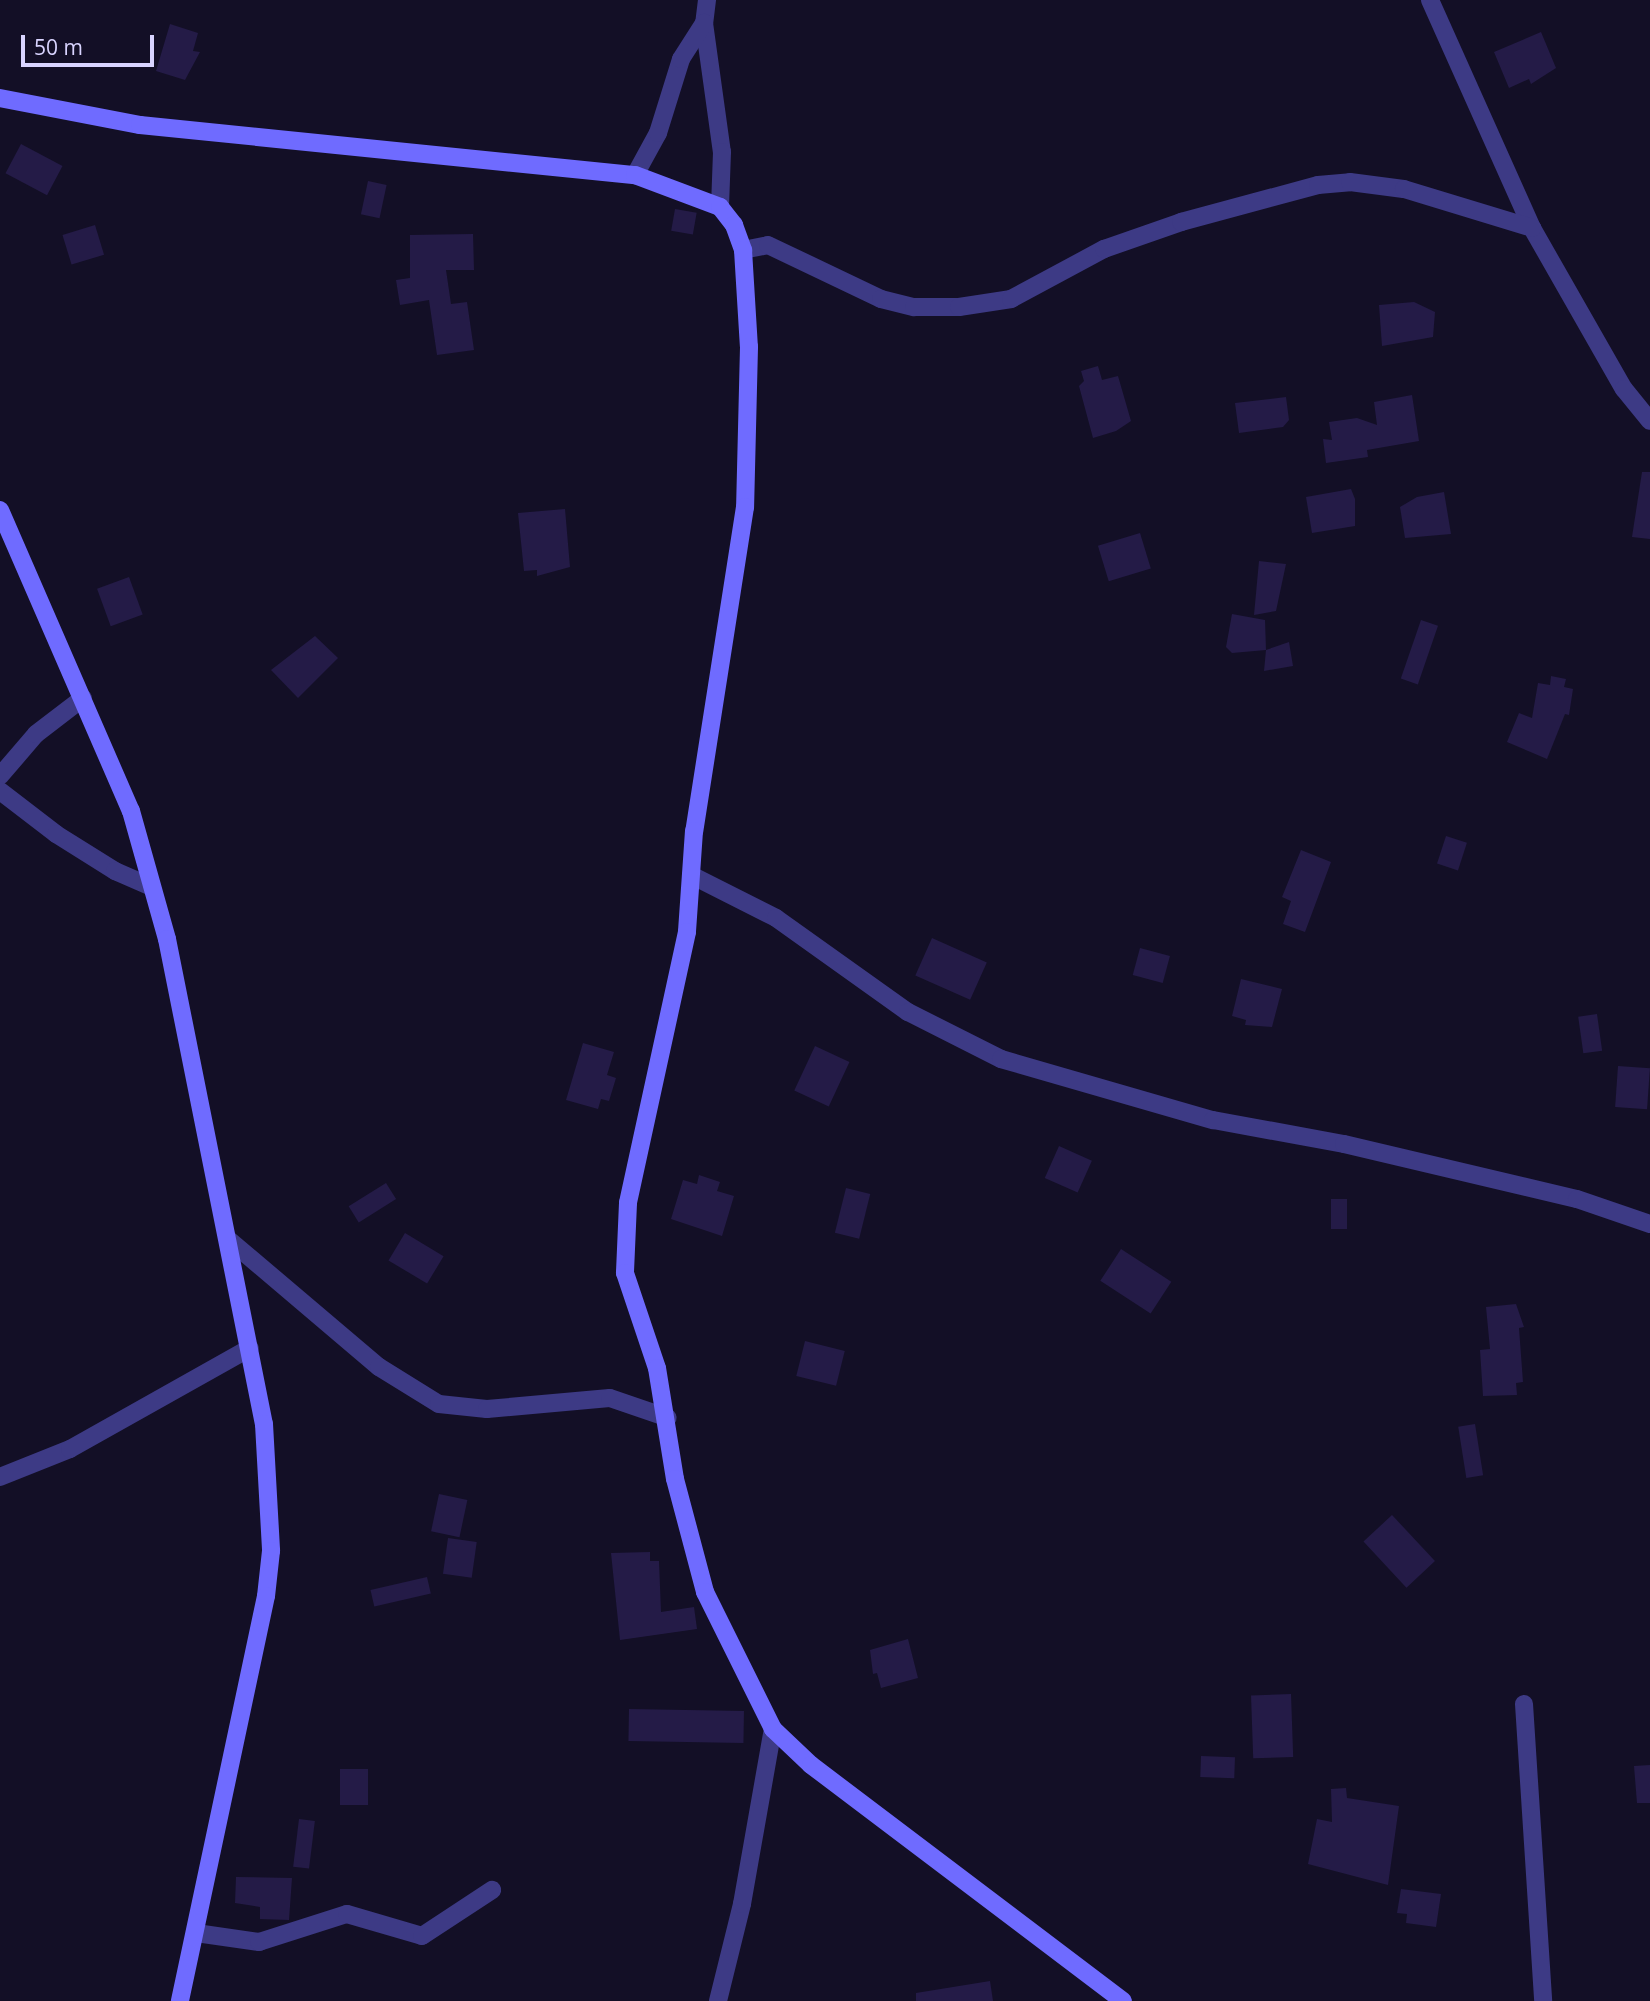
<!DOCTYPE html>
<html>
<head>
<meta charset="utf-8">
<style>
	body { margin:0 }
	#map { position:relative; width:1650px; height:2001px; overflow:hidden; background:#130f26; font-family:"Open Sans",sans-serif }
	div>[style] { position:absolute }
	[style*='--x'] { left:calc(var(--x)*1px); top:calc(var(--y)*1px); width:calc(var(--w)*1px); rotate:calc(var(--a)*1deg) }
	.building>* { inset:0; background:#241b47; transform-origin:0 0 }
	.street>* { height:18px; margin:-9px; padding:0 9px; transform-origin:9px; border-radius:9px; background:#3d3a85 }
	.secondary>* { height:18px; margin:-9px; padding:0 9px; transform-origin:9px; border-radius:9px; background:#6f6bff }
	span { translate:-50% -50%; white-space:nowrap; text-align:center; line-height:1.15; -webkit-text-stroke:7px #130f26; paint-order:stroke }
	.scale { position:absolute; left:21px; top:35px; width:133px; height:32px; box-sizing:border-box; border:4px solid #d9d4ff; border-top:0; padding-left:9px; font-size:21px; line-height:24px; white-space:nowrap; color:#d9d4ff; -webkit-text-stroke:5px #130f26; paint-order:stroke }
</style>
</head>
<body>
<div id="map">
	<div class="building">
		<div style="clip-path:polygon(170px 24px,198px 33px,193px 51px,200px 52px,185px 80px,156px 71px)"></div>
		<div style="clip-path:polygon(1541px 32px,1556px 68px,1531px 84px,1529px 79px,1509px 88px,1494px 52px)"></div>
		<div style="left:21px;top:144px;width:47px;height:33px;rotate:28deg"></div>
		<div style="left:368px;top:181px;width:19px;height:34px;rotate:12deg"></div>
		<div style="left:675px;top:209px;width:22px;height:22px;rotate:10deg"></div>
		<div style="left:95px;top:225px;width:31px;height:34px;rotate:73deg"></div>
		<div style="clip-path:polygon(473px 234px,474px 270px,446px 270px,451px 304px,467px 302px,474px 350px,437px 355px,429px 300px,400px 305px,396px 280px,410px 278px,410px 235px)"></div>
		<div style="clip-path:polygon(1414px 302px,1435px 312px,1433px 337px,1382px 346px,1379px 305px)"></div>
		<div style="clip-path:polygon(1098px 366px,1102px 380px,1118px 376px,1131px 421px,1116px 431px,1093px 438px,1079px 386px,1084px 381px,1081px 371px)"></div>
		<div style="clip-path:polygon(1412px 395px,1419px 441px,1367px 450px,1368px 457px,1326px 463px,1323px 439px,1332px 440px,1329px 422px,1357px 418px,1377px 425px,1374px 402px)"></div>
		<div style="clip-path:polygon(1286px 397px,1289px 420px,1283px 427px,1239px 433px,1235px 403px)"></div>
		<div style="clip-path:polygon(1642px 472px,1650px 472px,1650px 539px,1632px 537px)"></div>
		<div style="clip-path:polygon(1351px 489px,1355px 499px,1355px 526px,1312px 533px,1306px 497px)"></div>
		<div style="clip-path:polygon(1444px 492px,1451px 534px,1405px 538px,1400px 507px,1417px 497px)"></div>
		<div style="clip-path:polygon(565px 509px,570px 567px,537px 576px,537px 570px,524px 571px,518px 513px)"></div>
		<div style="left:1140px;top:533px;width:37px;height:44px;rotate:73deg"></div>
		<div style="clip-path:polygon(1259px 561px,1286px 564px,1276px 611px,1254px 615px)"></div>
		<div style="left:129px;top:577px;width:40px;height:34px;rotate:70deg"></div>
		<div style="clip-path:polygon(1232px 614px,1265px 620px,1266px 650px,1232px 653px,1226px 647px)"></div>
		<div style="left:1421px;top:620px;width:18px;height:62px;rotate:19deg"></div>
		<div style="clip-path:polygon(315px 636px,338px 658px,298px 698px,271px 670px)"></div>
		<div style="clip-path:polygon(1289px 642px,1293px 666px,1264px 671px,1266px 650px)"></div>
		<div style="clip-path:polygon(1551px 676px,1566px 679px,1564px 687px,1573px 689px,1569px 715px,1565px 714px,1547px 759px,1507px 742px,1519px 713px,1532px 718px,1538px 683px,1550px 685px)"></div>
		<div style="left:1446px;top:836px;width:22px;height:29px;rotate:18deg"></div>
		<div style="clip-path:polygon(1301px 850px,1331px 862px,1305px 932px,1283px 924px,1291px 901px,1282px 897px)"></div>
		<div style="left:932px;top:938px;width:60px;height:41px;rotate:24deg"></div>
		<div style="left:1140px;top:948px;width:31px;height:28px;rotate:15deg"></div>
		<div style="clip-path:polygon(1241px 979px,1282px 989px,1272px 1027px,1245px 1025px,1246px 1020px,1232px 1016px)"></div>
		<div style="left:1597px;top:1014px;width:37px;height:19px;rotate:82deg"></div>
		<div style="clip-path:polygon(583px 1043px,614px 1052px,607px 1075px,616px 1078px,609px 1101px,601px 1099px,598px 1109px,566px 1100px)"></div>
		<div style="left:815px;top:1046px;width:38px;height:49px;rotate:25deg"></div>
		<div style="left:1618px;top:1066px;width:32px;height:41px;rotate:4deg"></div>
		<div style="left:1059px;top:1146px;width:36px;height:35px;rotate:24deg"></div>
		<div style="clip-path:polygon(699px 1175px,720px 1182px,717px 1191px,734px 1196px,722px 1236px,671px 1219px,683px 1180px,697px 1184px)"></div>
		<div style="left:386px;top:1183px;width:19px;height:44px;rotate:58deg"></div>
		<div style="left:846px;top:1188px;width:25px;height:46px;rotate:14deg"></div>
		<div style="left:1331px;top:1199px;width:16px;height:30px"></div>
		<div style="left:405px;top:1233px;width:45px;height:32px;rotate:31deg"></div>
		<div style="left:1121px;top:1249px;width:60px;height:38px;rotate:33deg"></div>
		<div style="clip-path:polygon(1516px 1304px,1524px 1327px,1519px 1328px,1523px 1382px,1516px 1383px,1517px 1395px,1483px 1396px,1480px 1350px,1490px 1349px,1486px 1307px)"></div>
		<div style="left:805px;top:1341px;width:41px;height:36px;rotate:14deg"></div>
		<div style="left:1475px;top:1424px;width:52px;height:17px;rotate:81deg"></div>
		<div style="left:439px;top:1494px;width:29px;height:38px;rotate:12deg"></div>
		<div style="left:1392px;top:1515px;width:63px;height:39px;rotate:47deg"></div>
		<div style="left:448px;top:1538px;width:29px;height:36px;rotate:8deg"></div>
		<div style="clip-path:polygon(650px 1552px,650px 1561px,659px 1561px,661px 1612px,694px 1607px,697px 1629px,620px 1640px,611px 1553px)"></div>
		<div style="left:427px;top:1577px;width:17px;height:58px;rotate:77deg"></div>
		<div style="clip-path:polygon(908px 1639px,918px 1678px,881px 1688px,877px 1673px,873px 1674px,870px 1650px)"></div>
		<div style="left:1291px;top:1694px;width:63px;height:40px;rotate:88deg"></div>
		<div style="left:629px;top:1709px;width:115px;height:32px;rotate:1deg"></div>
		<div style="left:1201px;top:1756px;width:34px;height:21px;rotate:2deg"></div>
		<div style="clip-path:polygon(1650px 1765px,1650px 1803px,1637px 1803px,1634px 1766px)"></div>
		<div style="left:340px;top:1769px;width:28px;height:36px"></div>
		<div style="clip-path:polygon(1346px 1788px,1347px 1798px,1399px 1806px,1388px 1885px,1308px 1864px,1317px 1819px,1332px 1822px,1331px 1789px)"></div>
		<div style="left:299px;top:1819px;width:16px;height:48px;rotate:7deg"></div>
		<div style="clip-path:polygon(236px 1877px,292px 1878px,289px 1920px,260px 1919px,260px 1907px,235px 1903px)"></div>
		<div style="clip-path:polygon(1401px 1889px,1441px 1894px,1436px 1927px,1406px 1923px,1407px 1914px,1397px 1913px)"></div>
		<div style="clip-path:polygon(990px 1981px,993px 2001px,916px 2001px,916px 1993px)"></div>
	</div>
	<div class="street">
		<div style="--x:707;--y:0;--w:23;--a:97"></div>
		<div style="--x:704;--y:23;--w:130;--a:82.1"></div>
		<div style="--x:722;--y:152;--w:55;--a:92.1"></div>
		<div style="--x:1430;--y:0;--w:250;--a:65.9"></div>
		<div style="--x:1532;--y:228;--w:185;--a:60.3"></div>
		<div style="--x:1624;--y:389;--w:41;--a:50.9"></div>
		<div style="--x:635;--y:175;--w:48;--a:-61.3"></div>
		<div style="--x:658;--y:133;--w:77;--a:-72.7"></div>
		<div style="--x:681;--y:59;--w:43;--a:-57.4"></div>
		<div style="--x:743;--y:250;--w:25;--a:-11"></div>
		<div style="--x:768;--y:245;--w:125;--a:25.5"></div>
		<div style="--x:881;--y:299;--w:34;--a:14"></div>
		<div style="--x:914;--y:307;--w:45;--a:0"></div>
		<div style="--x:959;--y:307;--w:53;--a:-8.7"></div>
		<div style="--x:1011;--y:299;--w:106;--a:-28.3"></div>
		<div style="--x:1104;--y:249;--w:82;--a:-19.3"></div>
		<div style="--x:1181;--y:222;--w:142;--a:-15.1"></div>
		<div style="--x:1318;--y:185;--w:32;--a:-5"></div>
		<div style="--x:1350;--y:182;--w:54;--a:7.4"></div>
		<div style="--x:1404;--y:189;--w:134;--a:16.9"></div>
		<div style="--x:0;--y:776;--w:55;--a:-49.4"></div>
		<div style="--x:36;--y:734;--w:59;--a:-37.5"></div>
		<div style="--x:0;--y:791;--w:71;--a:37.5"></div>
		<div style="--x:56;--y:834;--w:70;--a:32.1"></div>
		<div style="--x:115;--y:871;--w:40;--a:23.4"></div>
		<div style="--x:691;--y:875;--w:95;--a:26.8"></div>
		<div style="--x:776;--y:918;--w:162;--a:35.5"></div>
		<div style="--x:908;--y:1012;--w:104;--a:26.8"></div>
		<div style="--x:1001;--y:1059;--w:221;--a:16.1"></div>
		<div style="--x:1213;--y:1120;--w:133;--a:10.4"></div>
		<div style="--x:1344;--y:1144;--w:239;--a:13.3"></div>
		<div style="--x:1577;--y:1199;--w:77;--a:18.9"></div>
		<div style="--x:228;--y:1239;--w:198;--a:40.3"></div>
		<div style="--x:379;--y:1367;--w:70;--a:31.7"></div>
		<div style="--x:439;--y:1404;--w:48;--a:5.9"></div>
		<div style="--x:487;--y:1409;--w:123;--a:-5.1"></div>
		<div style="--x:610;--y:1398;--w:61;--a:19"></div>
		<div style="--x:0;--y:1477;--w:75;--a:-21.8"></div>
		<div style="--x:70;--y:1449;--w:206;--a:-29.3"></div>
		<div style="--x:1524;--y:1704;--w:298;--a:86.3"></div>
		<div style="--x:196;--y:1933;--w:64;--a:8.1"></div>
		<div style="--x:259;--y:1942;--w:92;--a:-17.7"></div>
		<div style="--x:347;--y:1914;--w:78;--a:16.3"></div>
		<div style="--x:422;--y:1936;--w:84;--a:-33.3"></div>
		<div style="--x:718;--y:2001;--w:100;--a:-76.1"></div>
		<div style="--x:742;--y:1904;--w:178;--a:-80"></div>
	</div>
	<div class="secondary">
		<div style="--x:0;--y:98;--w:143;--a:10.9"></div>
		<div style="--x:140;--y:125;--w:498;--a:5.8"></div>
		<div style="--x:635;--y:175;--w:91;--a:20.6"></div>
		<div style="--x:720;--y:207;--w:23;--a:52"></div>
		<div style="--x:734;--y:225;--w:27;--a:70"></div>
		<div style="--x:743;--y:250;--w:97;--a:86.5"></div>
		<div style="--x:749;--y:347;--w:160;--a:91.4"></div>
		<div style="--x:745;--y:507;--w:328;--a:98.9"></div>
		<div style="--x:694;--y:831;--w:101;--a:94"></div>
		<div style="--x:687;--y:932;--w:277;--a:102.3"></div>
		<div style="--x:628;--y:1203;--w:70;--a:92.5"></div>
		<div style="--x:625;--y:1273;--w:100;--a:71.4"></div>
		<div style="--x:657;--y:1368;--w:112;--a:80.8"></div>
		<div style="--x:675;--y:1479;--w:117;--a:75.1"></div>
		<div style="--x:705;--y:1592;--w:153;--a:63.6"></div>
		<div style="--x:773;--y:1729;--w:52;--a:43.5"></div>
		<div style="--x:811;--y:1765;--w:391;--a:37.1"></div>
		<div style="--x:0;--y:510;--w:328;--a:66.5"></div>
		<div style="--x:131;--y:811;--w:133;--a:74.3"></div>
		<div style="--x:167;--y:939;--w:495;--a:78.7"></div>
		<div style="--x:264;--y:1424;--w:127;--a:86.8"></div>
		<div style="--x:271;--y:1551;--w:45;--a:96.3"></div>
		<div style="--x:266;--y:1596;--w:414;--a:102"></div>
	</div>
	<div class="scale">50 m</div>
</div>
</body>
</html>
